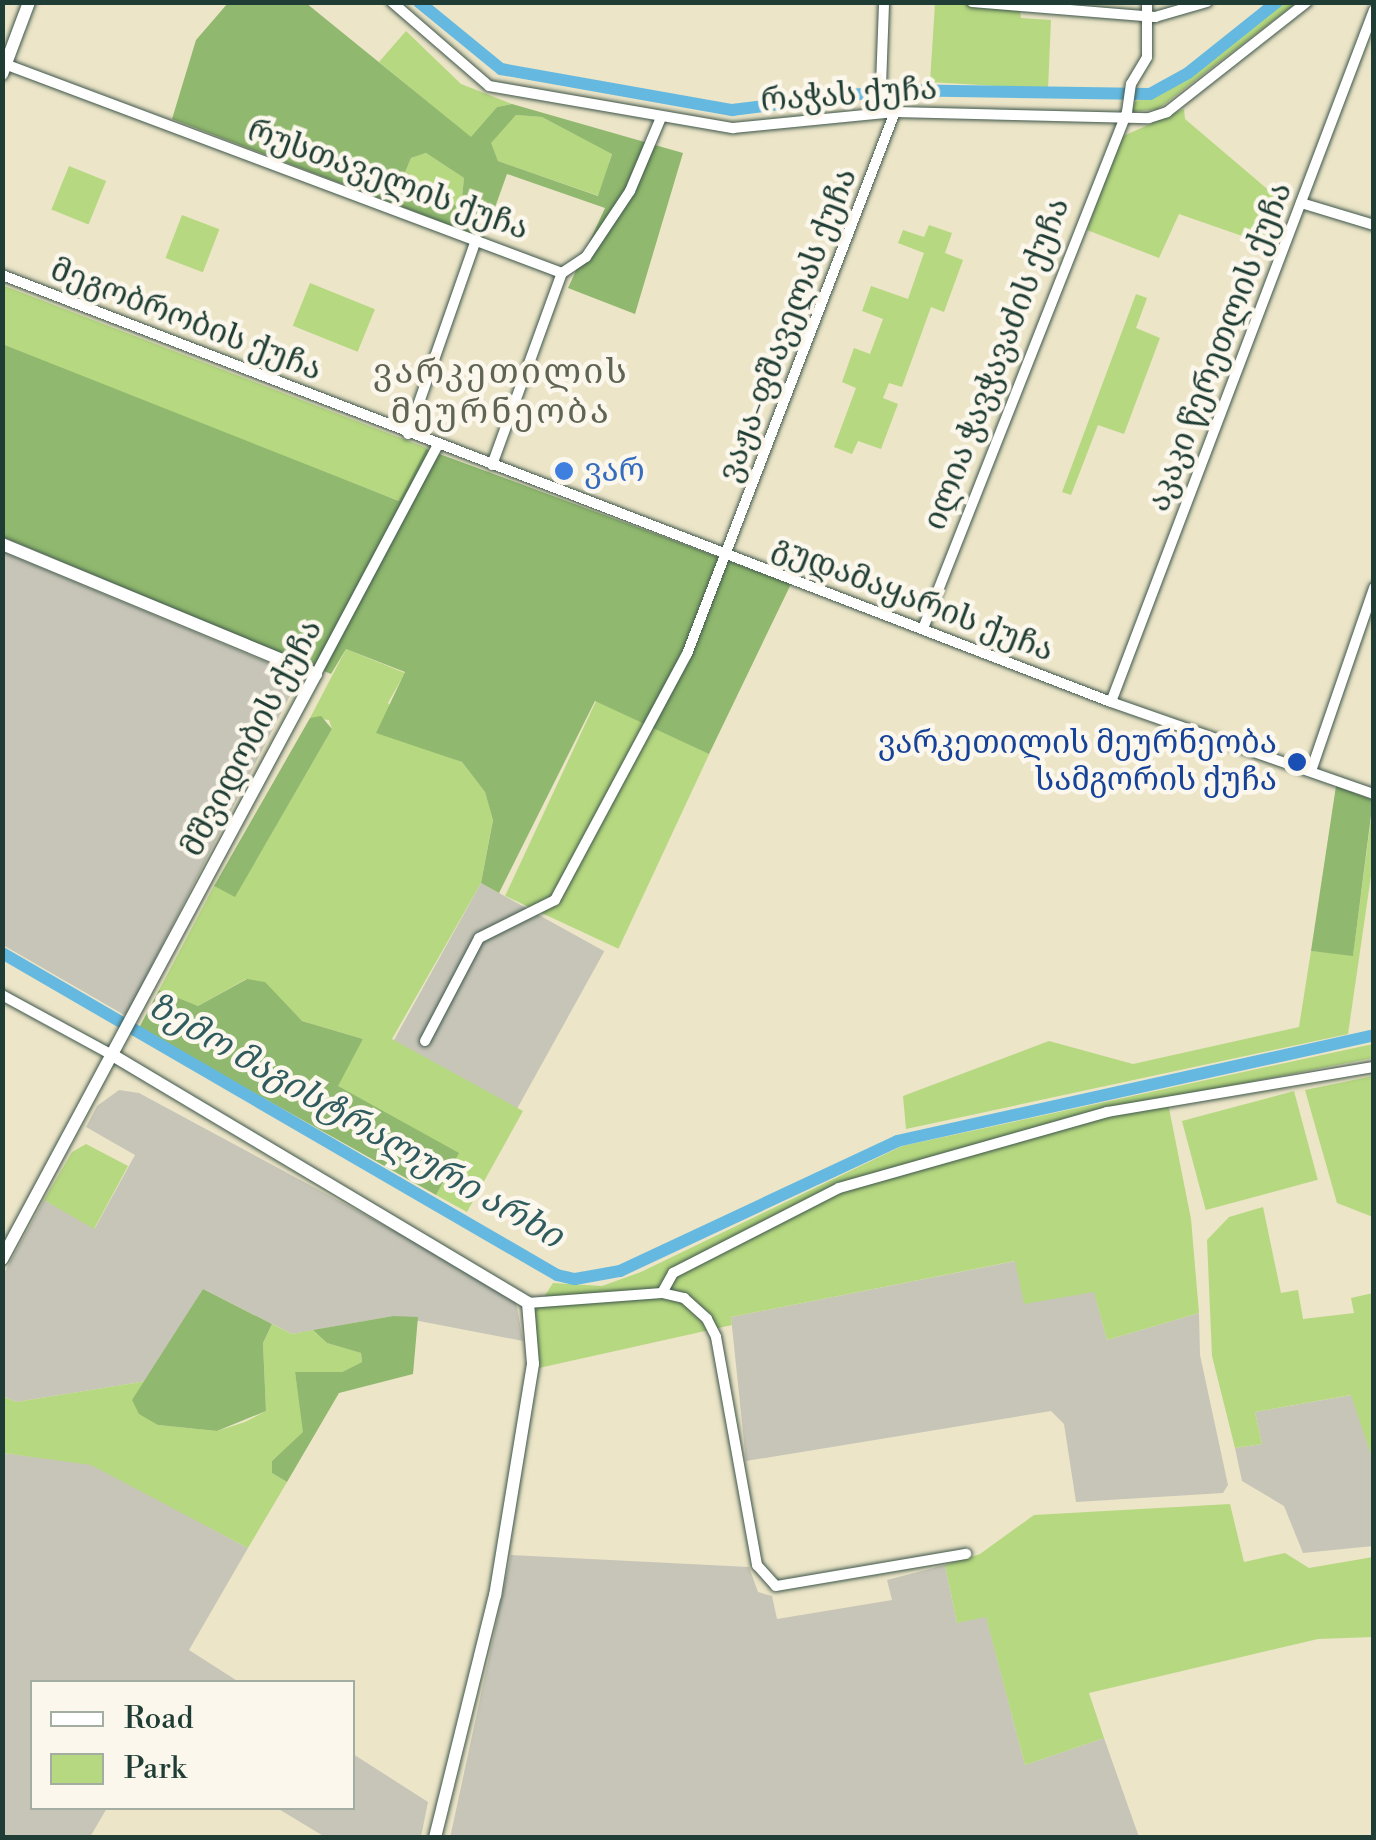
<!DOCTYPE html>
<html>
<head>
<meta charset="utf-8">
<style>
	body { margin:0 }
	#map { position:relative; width:1376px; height:1840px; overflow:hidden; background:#ece5c8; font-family:"Libre Bodoni","Noto Serif Georgian",serif }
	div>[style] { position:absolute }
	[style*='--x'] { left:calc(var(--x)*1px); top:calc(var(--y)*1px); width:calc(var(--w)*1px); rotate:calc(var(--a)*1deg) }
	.industrial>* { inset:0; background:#c7c5b8; transform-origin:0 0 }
	.green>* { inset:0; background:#b6d880; transform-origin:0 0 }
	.forest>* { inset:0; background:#90b86e }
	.canal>* { height:12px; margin:-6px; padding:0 6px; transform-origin:6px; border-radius:6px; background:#65b9e1 }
	.roads { filter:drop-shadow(0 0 2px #3e564a) drop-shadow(0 0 2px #3e564a) }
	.minor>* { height:10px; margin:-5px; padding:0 5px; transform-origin:5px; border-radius:5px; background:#fff }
	.tertiary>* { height:12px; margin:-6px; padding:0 6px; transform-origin:6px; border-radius:6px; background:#fff }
	.dots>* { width:28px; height:28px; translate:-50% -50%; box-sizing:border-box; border:5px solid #fbf7ec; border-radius:50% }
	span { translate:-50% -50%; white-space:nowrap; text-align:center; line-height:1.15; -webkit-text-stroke:9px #fbf7ec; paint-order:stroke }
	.street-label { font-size:32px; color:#1f3d34 }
	.shop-label { font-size:32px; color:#366cbe }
	.left { translate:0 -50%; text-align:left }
	.transit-label { font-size:32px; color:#164399 }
	.right { translate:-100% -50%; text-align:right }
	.neighbourhood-label { font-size:35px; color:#606452; letter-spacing:2.5px }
	.water-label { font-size:35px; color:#305c5f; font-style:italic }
	.frame { position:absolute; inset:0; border:5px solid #1f3d34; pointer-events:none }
	.legend { position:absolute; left:30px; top:1680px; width:325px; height:130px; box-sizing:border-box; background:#fbf7ec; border:2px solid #a3ada2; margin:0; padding:12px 18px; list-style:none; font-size:30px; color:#1f3d34 }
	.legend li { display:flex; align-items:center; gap:20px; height:50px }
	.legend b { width:50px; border:2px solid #a3ada2 }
</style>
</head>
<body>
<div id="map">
	<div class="industrial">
		<div style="clip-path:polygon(3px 552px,300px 676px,126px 1016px,3px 945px)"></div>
		<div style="left:481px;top:883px;width:141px;height:180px;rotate:29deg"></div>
		<div style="clip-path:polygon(119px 1090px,139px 1093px,495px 1285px,516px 1302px,523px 1341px,393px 1316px,292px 1334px,203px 1289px,147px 1381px,16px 1402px,3px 1396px,3px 1275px,44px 1200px,95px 1228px,135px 1155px,86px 1127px,97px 1106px)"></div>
		<div style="clip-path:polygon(1016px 1261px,1094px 1291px,1107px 1340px,1199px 1313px,1200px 1355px,1228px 1485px,1223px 1493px,1076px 1502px,1064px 1424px,1051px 1411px,746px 1461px,731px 1317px)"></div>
		<div style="clip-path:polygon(1352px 1395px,1373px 1461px,1373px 1546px,1303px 1553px,1284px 1506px,1242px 1481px,1235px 1448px,1262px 1444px,1255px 1412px)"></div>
		<div style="clip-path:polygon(3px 1453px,91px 1464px,248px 1548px,189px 1650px,239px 1682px,32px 1682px,32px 1808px,107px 1808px,90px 1837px,3px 1838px)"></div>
		<div style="clip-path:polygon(511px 1555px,749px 1567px,758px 1592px,772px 1596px,777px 1619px,892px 1600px,887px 1580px,945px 1565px,957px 1623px,986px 1616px,1025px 1765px,1104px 1738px,1139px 1837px,450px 1838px)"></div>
		<div style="clip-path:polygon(353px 1754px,428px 1802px,421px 1837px,325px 1837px,277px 1808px,352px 1808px)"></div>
	</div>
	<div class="green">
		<div style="clip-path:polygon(935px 3px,1019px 3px,1021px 18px,1051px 20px,1048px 89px,930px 82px)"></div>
		<div style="clip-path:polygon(1280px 3px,1296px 3px,1158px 109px,1132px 112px,1135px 102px,1197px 71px)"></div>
		<div style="clip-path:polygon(406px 31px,461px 84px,512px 104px,497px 107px,471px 138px,379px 62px)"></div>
		<div style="clip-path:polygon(1184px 109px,1185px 119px,1286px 205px,1271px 246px,1179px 214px,1159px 258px,1087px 230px,1121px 137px)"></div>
		<div style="clip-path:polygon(516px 115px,542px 117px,612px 153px,599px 196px,498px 161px,490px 143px)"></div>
		<div style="clip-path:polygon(426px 153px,464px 178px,461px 208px,399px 187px,411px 158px)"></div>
		<div style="left:69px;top:166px;width:40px;height:47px;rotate:22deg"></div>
		<div style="left:182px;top:215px;width:40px;height:46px;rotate:21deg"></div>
		<div style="clip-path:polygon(929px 225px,952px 233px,945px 253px,963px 260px,944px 312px,931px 307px,902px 387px,889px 383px,883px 398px,898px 404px,881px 449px,858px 441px,852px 454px,834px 447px,856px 388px,842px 382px,854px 348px,870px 354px,883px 319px,862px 311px,871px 286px,908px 299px,924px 253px,898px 243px,903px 230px,924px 237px)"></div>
		<div style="left:310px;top:283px;width:70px;height:46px;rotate:22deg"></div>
		<div style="left:2px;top:285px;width:455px;height:59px;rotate:21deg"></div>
		<div style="clip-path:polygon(1136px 294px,1147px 298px,1136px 328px,1160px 338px,1124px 434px,1098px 425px,1071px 495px,1062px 492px)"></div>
		<div style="clip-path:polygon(346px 649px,405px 673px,388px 703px,430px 750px,462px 762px,485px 792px,493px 819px,481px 883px,392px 1039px,523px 1111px,467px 1212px,436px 1195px,458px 1153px,337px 1086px,363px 1039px,302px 1021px,246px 979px,198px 1006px,159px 990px,214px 886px,235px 896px,332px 729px,329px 720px,310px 718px)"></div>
		<div style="left:596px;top:701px;width:125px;height:215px;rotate:25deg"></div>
		<div style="clip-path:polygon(1373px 804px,1373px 862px,1348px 1034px,906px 1129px,903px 1096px,1049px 1041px,1133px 1064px,1299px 1027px,1311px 951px,1353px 955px)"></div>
		<div style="clip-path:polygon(1373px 1044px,1373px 1058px,1167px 1098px,1191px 1219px,1199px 1313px,1107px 1340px,1094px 1292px,1024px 1304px,1015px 1261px,731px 1317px,732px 1325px,539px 1368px,535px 1311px,553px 1283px,602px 1286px,641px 1272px,902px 1146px)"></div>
		<div style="clip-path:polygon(1373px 1076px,1374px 1076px,1373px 1217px,1337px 1203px,1305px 1090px)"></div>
		<div style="left:1294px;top:1091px;width:92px;height:116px;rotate:75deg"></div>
		<div style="clip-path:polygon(86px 1144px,128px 1166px,94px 1229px,44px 1200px,72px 1152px)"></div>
		<div style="clip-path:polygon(1263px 1207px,1281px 1293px,1298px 1290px,1303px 1319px,1354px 1313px,1351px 1298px,1373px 1293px,1373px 1461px,1351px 1395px,1255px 1412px,1262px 1444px,1235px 1448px,1212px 1356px,1207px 1240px,1229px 1217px)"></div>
		<div style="clip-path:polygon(272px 1324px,292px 1334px,313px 1330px,327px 1343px,361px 1353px,362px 1362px,342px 1372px,295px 1372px,304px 1432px,272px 1461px,272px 1473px,287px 1482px,248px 1548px,91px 1465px,3px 1453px,2px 1396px,16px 1402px,147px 1381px,132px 1400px,158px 1425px,217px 1431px,245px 1422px,266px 1411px,263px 1343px)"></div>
		<div style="clip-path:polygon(1230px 1504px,1244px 1562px,1285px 1553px,1309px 1568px,1373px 1557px,1373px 1637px,1318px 1639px,1089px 1693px,1104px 1738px,1025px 1765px,986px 1617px,957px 1623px,945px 1565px,980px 1554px,1034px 1515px)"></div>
	</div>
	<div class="forest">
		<div style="clip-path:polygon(evenodd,228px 3px,306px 3px,471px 137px,497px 107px,512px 104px,683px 153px,635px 314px,568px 288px,605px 208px,507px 174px,484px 238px,172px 119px,196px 40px,228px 3px,516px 115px,542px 117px,612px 154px,598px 196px,498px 161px,491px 143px,516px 115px,228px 3px,426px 153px,464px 178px,461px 207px,399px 187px,411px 158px,426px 153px)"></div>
		<div style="clip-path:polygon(2px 344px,399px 501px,426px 449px,791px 584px,709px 754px,595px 701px,499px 893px,481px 883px,493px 820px,485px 792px,462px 762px,376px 733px,405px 672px,346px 649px,331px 674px,3px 537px)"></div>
		<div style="clip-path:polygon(321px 716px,332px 729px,235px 897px,214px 886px,310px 718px)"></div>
		<div style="clip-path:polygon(1336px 786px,1373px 800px,1353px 956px,1311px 951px)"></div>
		<div style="clip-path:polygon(247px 979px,265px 982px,302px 1021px,363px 1039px,338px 1086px,459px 1153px,436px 1195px,139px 1028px,159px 990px,198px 1006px)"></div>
		<div style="clip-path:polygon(203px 1289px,272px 1324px,263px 1343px,266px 1411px,217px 1431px,158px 1425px,139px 1414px,132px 1400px)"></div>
		<div style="clip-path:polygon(393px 1316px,418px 1317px,413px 1374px,339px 1393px,287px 1482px,272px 1473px,272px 1461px,303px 1432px,295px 1372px,342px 1372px,362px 1362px,361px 1353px,327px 1343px,313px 1330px)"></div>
	</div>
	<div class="canal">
		<div style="--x:419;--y:2;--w:106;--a:39.3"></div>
		<div style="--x:501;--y:69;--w:235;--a:10.1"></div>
		<div style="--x:732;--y:110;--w:161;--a:-7.1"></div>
		<div style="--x:892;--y:90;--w:258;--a:0.9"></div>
		<div style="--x:1150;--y:94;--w:43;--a:-28.9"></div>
		<div style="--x:1188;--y:73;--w:114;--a:-38.6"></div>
		<div style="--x:2;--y:953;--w:642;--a:30.12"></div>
		<div style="--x:557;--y:1275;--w:18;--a:13"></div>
		<div style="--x:575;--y:1279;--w:46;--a:-10.1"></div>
		<div style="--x:620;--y:1271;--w:306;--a:-25.1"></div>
		<div style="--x:897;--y:1141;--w:489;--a:-12.5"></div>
	</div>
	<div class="roads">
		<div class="minor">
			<div style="--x:392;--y:2;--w:128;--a:40.9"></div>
			<div style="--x:489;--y:86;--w:248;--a:9.8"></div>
			<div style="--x:733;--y:128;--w:163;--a:-5.6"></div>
			<div style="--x:895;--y:112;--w:254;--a:1.4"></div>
			<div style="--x:1149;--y:118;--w:19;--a:-18"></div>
			<div style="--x:1167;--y:112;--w:178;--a:-38.2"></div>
			<div style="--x:972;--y:2;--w:184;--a:4.7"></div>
			<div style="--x:1155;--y:17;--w:54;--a:-16.1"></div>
			<div style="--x:2;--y:63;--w:598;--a:20.56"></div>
			<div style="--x:880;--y:113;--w:111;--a:-87.9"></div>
			<div style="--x:1301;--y:203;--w:76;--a:16.8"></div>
			<div style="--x:562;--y:273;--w:29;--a:-34"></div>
			<div style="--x:586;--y:257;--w:79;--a:-56.3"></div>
			<div style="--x:630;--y:191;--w:77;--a:-67.1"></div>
			<div style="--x:2;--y:275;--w:1188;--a:21.06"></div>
			<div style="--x:1111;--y:702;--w:279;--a:19.3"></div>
			<div style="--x:408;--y:434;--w:206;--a:-70.7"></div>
			<div style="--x:492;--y:465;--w:204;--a:-70"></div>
			<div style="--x:924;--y:626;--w:553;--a:-68.45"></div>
			<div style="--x:1127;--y:112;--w:28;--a:-82"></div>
			<div style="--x:1131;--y:84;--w:31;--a:-59"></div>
			<div style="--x:1147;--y:57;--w:55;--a:-90"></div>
			<div style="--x:316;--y:674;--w:258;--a:-62"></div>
			<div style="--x:1111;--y:702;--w:740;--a:-69.19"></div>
			<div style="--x:1311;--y:771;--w:194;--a:-71"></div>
			<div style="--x:2;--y:995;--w:128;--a:28.6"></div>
			<div style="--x:425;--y:1041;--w:116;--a:-62.3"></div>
			<div style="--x:479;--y:938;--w:85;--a:-26.6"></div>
			<div style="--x:555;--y:900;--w:279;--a:-61.8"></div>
			<div style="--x:687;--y:654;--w:581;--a:-69.01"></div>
			<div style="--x:662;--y:1293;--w:23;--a:-61"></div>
			<div style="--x:673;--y:1273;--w:186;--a:-27.1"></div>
			<div style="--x:839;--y:1188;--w:279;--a:-15.8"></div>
			<div style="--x:1107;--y:1112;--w:271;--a:-9.6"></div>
			<div style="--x:528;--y:1303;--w:134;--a:-4.3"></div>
			<div style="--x:662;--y:1293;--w:23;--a:13"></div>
			<div style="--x:684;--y:1298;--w:31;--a:42"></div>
			<div style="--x:707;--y:1319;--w:20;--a:63"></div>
			<div style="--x:716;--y:1337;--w:232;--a:79.8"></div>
			<div style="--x:757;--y:1565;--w:28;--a:48"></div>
			<div style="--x:776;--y:1586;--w:193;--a:-9.6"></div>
		</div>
		<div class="tertiary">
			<div style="--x:2;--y:74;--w:77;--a:-69.4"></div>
			<div style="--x:2;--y:544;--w:340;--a:22.5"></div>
			<div style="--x:316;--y:674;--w:664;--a:118.22"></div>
			<div style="--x:114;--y:1056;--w:482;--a:30.8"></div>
			<div style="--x:528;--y:1303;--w:61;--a:85.3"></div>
			<div style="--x:533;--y:1364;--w:234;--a:99.3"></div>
			<div style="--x:495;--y:1595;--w:250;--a:103.9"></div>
		</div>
	</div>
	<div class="dots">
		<div style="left:564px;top:471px;background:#3f7fe0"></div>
		<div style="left:1297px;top:762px;background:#1a4fb4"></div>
	</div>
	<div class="street-label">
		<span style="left:849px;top:95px;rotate:-4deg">რაჭას ქუჩა</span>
		<span style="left:388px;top:180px;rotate:20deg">რუსთაველის ქუჩა</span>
		<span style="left:186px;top:320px;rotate:21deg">მეგობრობის ქუჩა</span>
		<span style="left:788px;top:325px;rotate:-69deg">ვაჟა-ფშაველას ქუჩა</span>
		<span style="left:1220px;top:347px;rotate:-69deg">აკაკი წერეთლის ქუჩა</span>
		<span style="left:997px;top:364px;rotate:-69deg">ილია ჭავჭავაძის ქუჩა</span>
		<span style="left:913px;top:599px;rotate:21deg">გუდამაყარის ქუჩა</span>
		<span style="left:252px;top:738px;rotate:-62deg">მშვიდობის ქუჩა</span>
	</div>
	<div class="shop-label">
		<span class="left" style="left:584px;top:471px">ვარ</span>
	</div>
	<div class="transit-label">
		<span class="right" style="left:1277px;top:762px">ვარკეთილის მეურნეობა<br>სამგორის ქუჩა</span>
	</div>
	<div class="neighbourhood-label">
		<span style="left:501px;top:393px">ვარკეთილის<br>მეურნეობა</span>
	</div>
	<div class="water-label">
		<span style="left:355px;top:1122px;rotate:30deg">ზემო მაგისტრალური არხი</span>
	</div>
	<div class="frame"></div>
	<ul class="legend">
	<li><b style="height:12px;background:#fff"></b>Road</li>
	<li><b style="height:28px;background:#b6d880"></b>Park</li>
	</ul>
</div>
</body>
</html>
